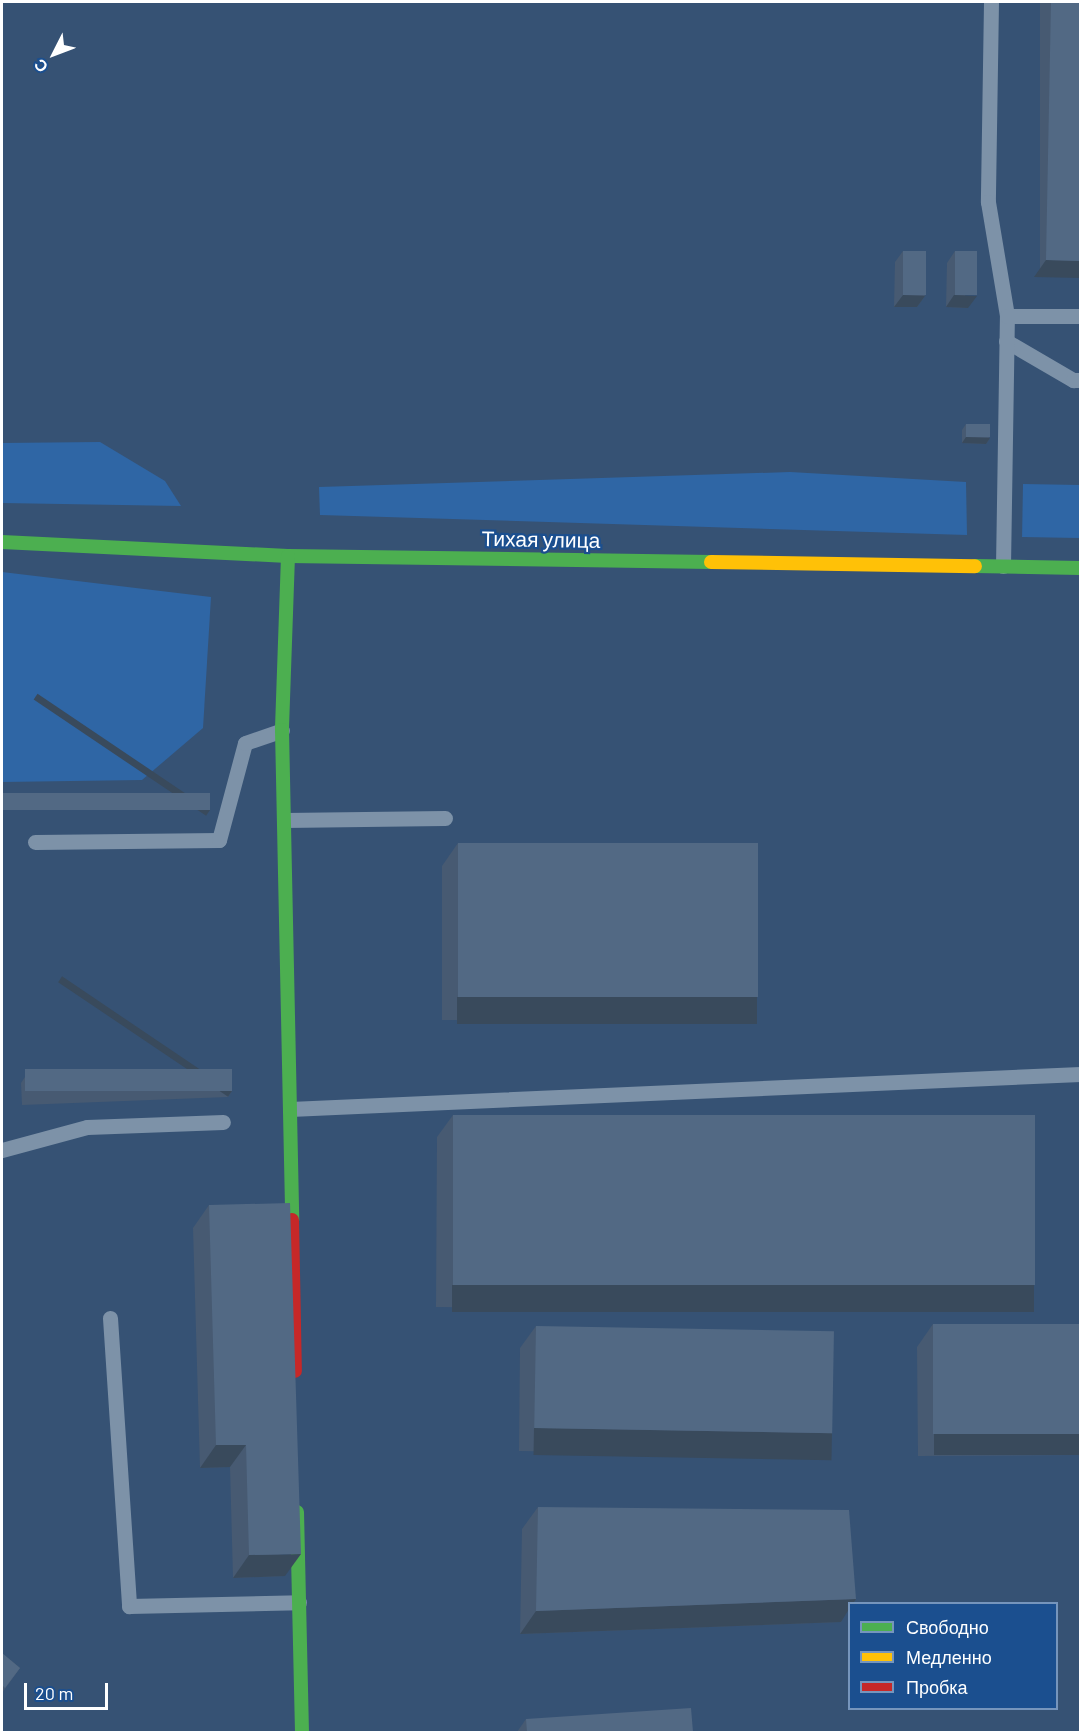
<!DOCTYPE html>
<html>
<head>
<meta charset="utf-8">
<style>
	body { margin:0 }
	#map { position:relative; width:1082px; height:1734px; overflow:hidden; background:#365274; font-family:Barlow,sans-serif }
	div>[style] { position:absolute }
	[style*='--x'] { left:calc(var(--x)*1px); top:calc(var(--y)*1px); width:calc(var(--w)*1px); rotate:calc(var(--a)*1deg) }
	.green>* { inset:0; background:#2f66a5; transform-origin:0 0 }
	.lane>* { height:15px; margin:-7.5px; padding:0 7.5px; transform-origin:7.5px; border-radius:7.5px; background:#7d92a8 }
	.fast>* { height:14px; margin:-7px; padding:0 7px; transform-origin:7px; border-radius:7px; background:#4caf50 }
	.slow>* { height:14px; margin:-7px; padding:0 7px; transform-origin:7px; border-radius:7px; background:#ffc107 }
	.jam>* { height:14px; margin:-7px; padding:0 7px; transform-origin:7px; border-radius:7px; background:#c62828 }
	.wall>* { inset:0; background:#475a72; transform-origin:0 0 }
	.shaded-wall>* { inset:0; background:#394a5c; transform-origin:0 0 }
	.building>* { inset:0; background:#526984; transform-origin:0 0 }
	span { translate:-50% -50%; white-space:nowrap; text-align:center; line-height:1.15; -webkit-text-stroke:4.5px #1b4f8f; paint-order:stroke }
	.street-label { font-size:21px; color:#fff }
	.frame { position:absolute; inset:0; border:3px solid #fff; pointer-events:none }
	.legend { position:absolute; left:848px; top:1602px; width:210px; height:108px; box-sizing:border-box; background:#1b4f8f; border:2px solid #7695bc; margin:0; padding:8px 10px; list-style:none; font-size:18px; color:#fff }
	.legend li { display:flex; align-items:center; gap:12px; height:30px }
	.legend b { width:30px; border:2px solid #7695bc }
	.north { position:absolute; left:24px; top:24px; width:60px; height:60px; -webkit-text-stroke:4px #1b4f8f; paint-order:stroke; rotate:228deg; font-size:16px; font-weight:700; line-height:24px; text-align:center; color:#fff }
	.north::after { content:''; display:block; margin:auto; width:21px; height:27px; background:#fff; clip-path:polygon(50% 0,100% 100%,50% 72%,0 100%) }
	.scale { position:absolute; left:24px; top:1683px; width:84px; height:27px; box-sizing:border-box; border:3px solid #fff; border-top:0; padding-left:8px; font-size:18px; line-height:21px; white-space:nowrap; color:#fff; -webkit-text-stroke:4px #1b4f8f; paint-order:stroke }
</style>
</head>
<body>
<div id="map">
	<div class="green">
		<div style="clip-path:polygon(100px 442px,165px 481px,181px 506px,2px 503px,2px 443px)"></div>
		<div style="clip-path:polygon(790px 472px,966px 482px,967px 535px,320px 515px,319px 487px)"></div>
		<div style="left:1023px;top:484px;width:57px;height:53px;rotate:1deg"></div>
		<div style="clip-path:polygon(2px 572px,211px 597px,203px 728px,142px 780px,2px 782px)"></div>
	</div>
	<div class="lane">
		<div style="--x:991;--y:2;--w:200;--a:90.9"></div>
		<div style="--x:988;--y:202;--w:116;--a:80.5"></div>
		<div style="--x:1006;--y:341;--w:78;--a:30.2"></div>
		<div style="--x:1073;--y:380;--w:7;--a:0"></div>
		<div style="--x:1003;--y:566;--w:250;--a:-89.1"></div>
		<div style="--x:1007;--y:316;--w:73;--a:0"></div>
		<div style="--x:284;--y:820;--w:161;--a:-0.7"></div>
		<div style="--x:35;--y:842;--w:184;--a:-0.6"></div>
		<div style="--x:219;--y:840;--w:100;--a:-75"></div>
		<div style="--x:245;--y:743;--w:39;--a:-19"></div>
		<div style="--x:290;--y:1109;--w:791;--a:-2.54"></div>
		<div style="--x:2;--y:1150;--w:88;--a:-15.1"></div>
		<div style="--x:87;--y:1127;--w:136;--a:-2.1"></div>
		<div style="--x:110;--y:1318;--w:289;--a:86.2"></div>
		<div style="--x:129;--y:1606;--w:170;--a:-1.3"></div>
	</div>
	<div class="fast">
		<div style="--x:2;--y:542;--w:286;--a:2.8"></div>
		<div style="--x:288;--y:556;--w:423;--a:0.8"></div>
		<div style="--x:288;--y:556;--w:174;--a:92"></div>
		<div style="--x:282;--y:730;--w:490;--a:88.8"></div>
		<div style="--x:975;--y:566;--w:105;--a:1.1"></div>
		<div style="--x:297;--y:1512;--w:220;--a:88.7"></div>
	</div>
	<div class="slow">
		<div style="--x:711;--y:562;--w:264;--a:0.9"></div>
	</div>
	<div class="jam">
		<div style="--x:292;--y:1220;--w:151;--a:88.9"></div>
	</div>
	<div class="wall">
		<div style="left:1040px;top:2px;width:40px;height:275px"></div>
		<div style="clip-path:polygon(903px 251px,925px 296px,917px 307px,894px 307px,895px 262px)"></div>
		<div style="clip-path:polygon(955px 251px,968px 308px,946px 307px,947px 263px)"></div>
		<div style="clip-path:polygon(966px 424px,990px 438px,986px 444px,962px 443px,962px 430px)"></div>
		<div style="clip-path:polygon(458px 843px,757px 999px,742px 1021px,442px 1020px,442px 866px)"></div>
		<div style="clip-path:polygon(25px 1077px,232px 1091px,228px 1097px,22px 1105px,21px 1083px)"></div>
		<div style="clip-path:polygon(453px 1115px,1034px 1289px,1018px 1312px,436px 1307px,437px 1137px)"></div>
		<div style="clip-path:polygon(209px 1205px,285px 1576px,233px 1578px,230px 1467px,200px 1468px,193px 1228px)"></div>
		<div style="clip-path:polygon(933px 1324px,1080px 1324px,1080px 1455px,918px 1456px,917px 1347px)"></div>
		<div style="clip-path:polygon(536px 1326px,832px 1433px,817px 1456px,519px 1451px,520px 1348px)"></div>
		<div style="clip-path:polygon(538px 1507px,856px 1599px,853px 1604px,849px 1604px,841px 1622px,520px 1634px,522px 1529px)"></div>
		<div style="clip-path:polygon(2px 1653px,20px 1668px,2px 1693px)"></div>
		<div style="clip-path:polygon(526px 1719px,693px 1732px,517px 1732px)"></div>
	</div>
	<div class="shaded-wall">
		<div style="clip-path:polygon(1046px 260px,1080px 261px,1080px 278px,1034px 277px)"></div>
		<div style="clip-path:polygon(903px 295px,925px 296px,917px 307px,894px 307px)"></div>
		<div style="clip-path:polygon(954px 295px,977px 296px,968px 308px,946px 307px)"></div>
		<div style="clip-path:polygon(966px 437px,990px 438px,986px 444px,962px 443px)"></div>
		<div style="left:210px;top:810px;width:7px;height:208px;rotate:124deg"></div>
		<div style="left:457px;top:997px;width:300px;height:27px"></div>
		<div style="left:232px;top:1091px;width:7px;height:205px;rotate:124deg"></div>
		<div style="left:452px;top:1285px;width:582px;height:27px"></div>
		<div style="left:534px;top:1428px;width:298px;height:27px;rotate:1deg"></div>
		<div style="left:1080px;top:1433px;width:22px;height:146px;rotate:90deg"></div>
		<div style="clip-path:polygon(216px 1445px,246px 1445px,230px 1467px,200px 1468px)"></div>
		<div style="clip-path:polygon(301px 1554px,285px 1576px,233px 1578px,249px 1555px)"></div>
		<div style="clip-path:polygon(856px 1599px,853px 1604px,849px 1604px,849px 1609px,841px 1622px,520px 1634px,536px 1611px)"></div>
	</div>
	<div class="building">
		<div style="clip-path:polygon(1051px 2px,1080px 2px,1080px 261px,1046px 260px)"></div>
		<div style="left:903px;top:251px;width:23px;height:44px"></div>
		<div style="left:955px;top:251px;width:22px;height:44px"></div>
		<div style="left:966px;top:424px;width:24px;height:13px"></div>
		<div style="left:210px;top:793px;width:17px;height:208px;rotate:90deg"></div>
		<div style="left:458px;top:843px;width:300px;height:154px"></div>
		<div style="left:232px;top:1069px;width:22px;height:207px;rotate:90deg"></div>
		<div style="left:453px;top:1115px;width:582px;height:170px"></div>
		<div style="clip-path:polygon(290px 1203px,301px 1554px,249px 1555px,246px 1445px,216px 1445px,209px 1205px)"></div>
		<div style="left:933px;top:1324px;width:147px;height:110px"></div>
		<div style="left:536px;top:1326px;width:298px;height:102px;rotate:1deg"></div>
		<div style="clip-path:polygon(538px 1507px,849px 1510px,856px 1599px,536px 1611px)"></div>
		<div style="clip-path:polygon(2px 1653px,20px 1668px,5px 1688px,2px 1685px)"></div>
		<div style="clip-path:polygon(691px 1708px,693px 1732px,527px 1732px,526px 1719px)"></div>
	</div>
	<div class="street-label">
		<span style="left:541px;top:539px;rotate:1deg">Тихая улица</span>
	</div>
	<div class="frame"></div>
	<ul class="legend">
	<li><b style="height:8px;background:#4caf50"></b>Свободно</li>
	<li><b style="height:8px;background:#ffc107"></b>Медленно</li>
	<li><b style="height:8px;background:#c62828"></b>Пробка</li>
	</ul>
	<div class="north">С</div>
	<div class="scale">20 m</div>
</div>
</body>
</html>
